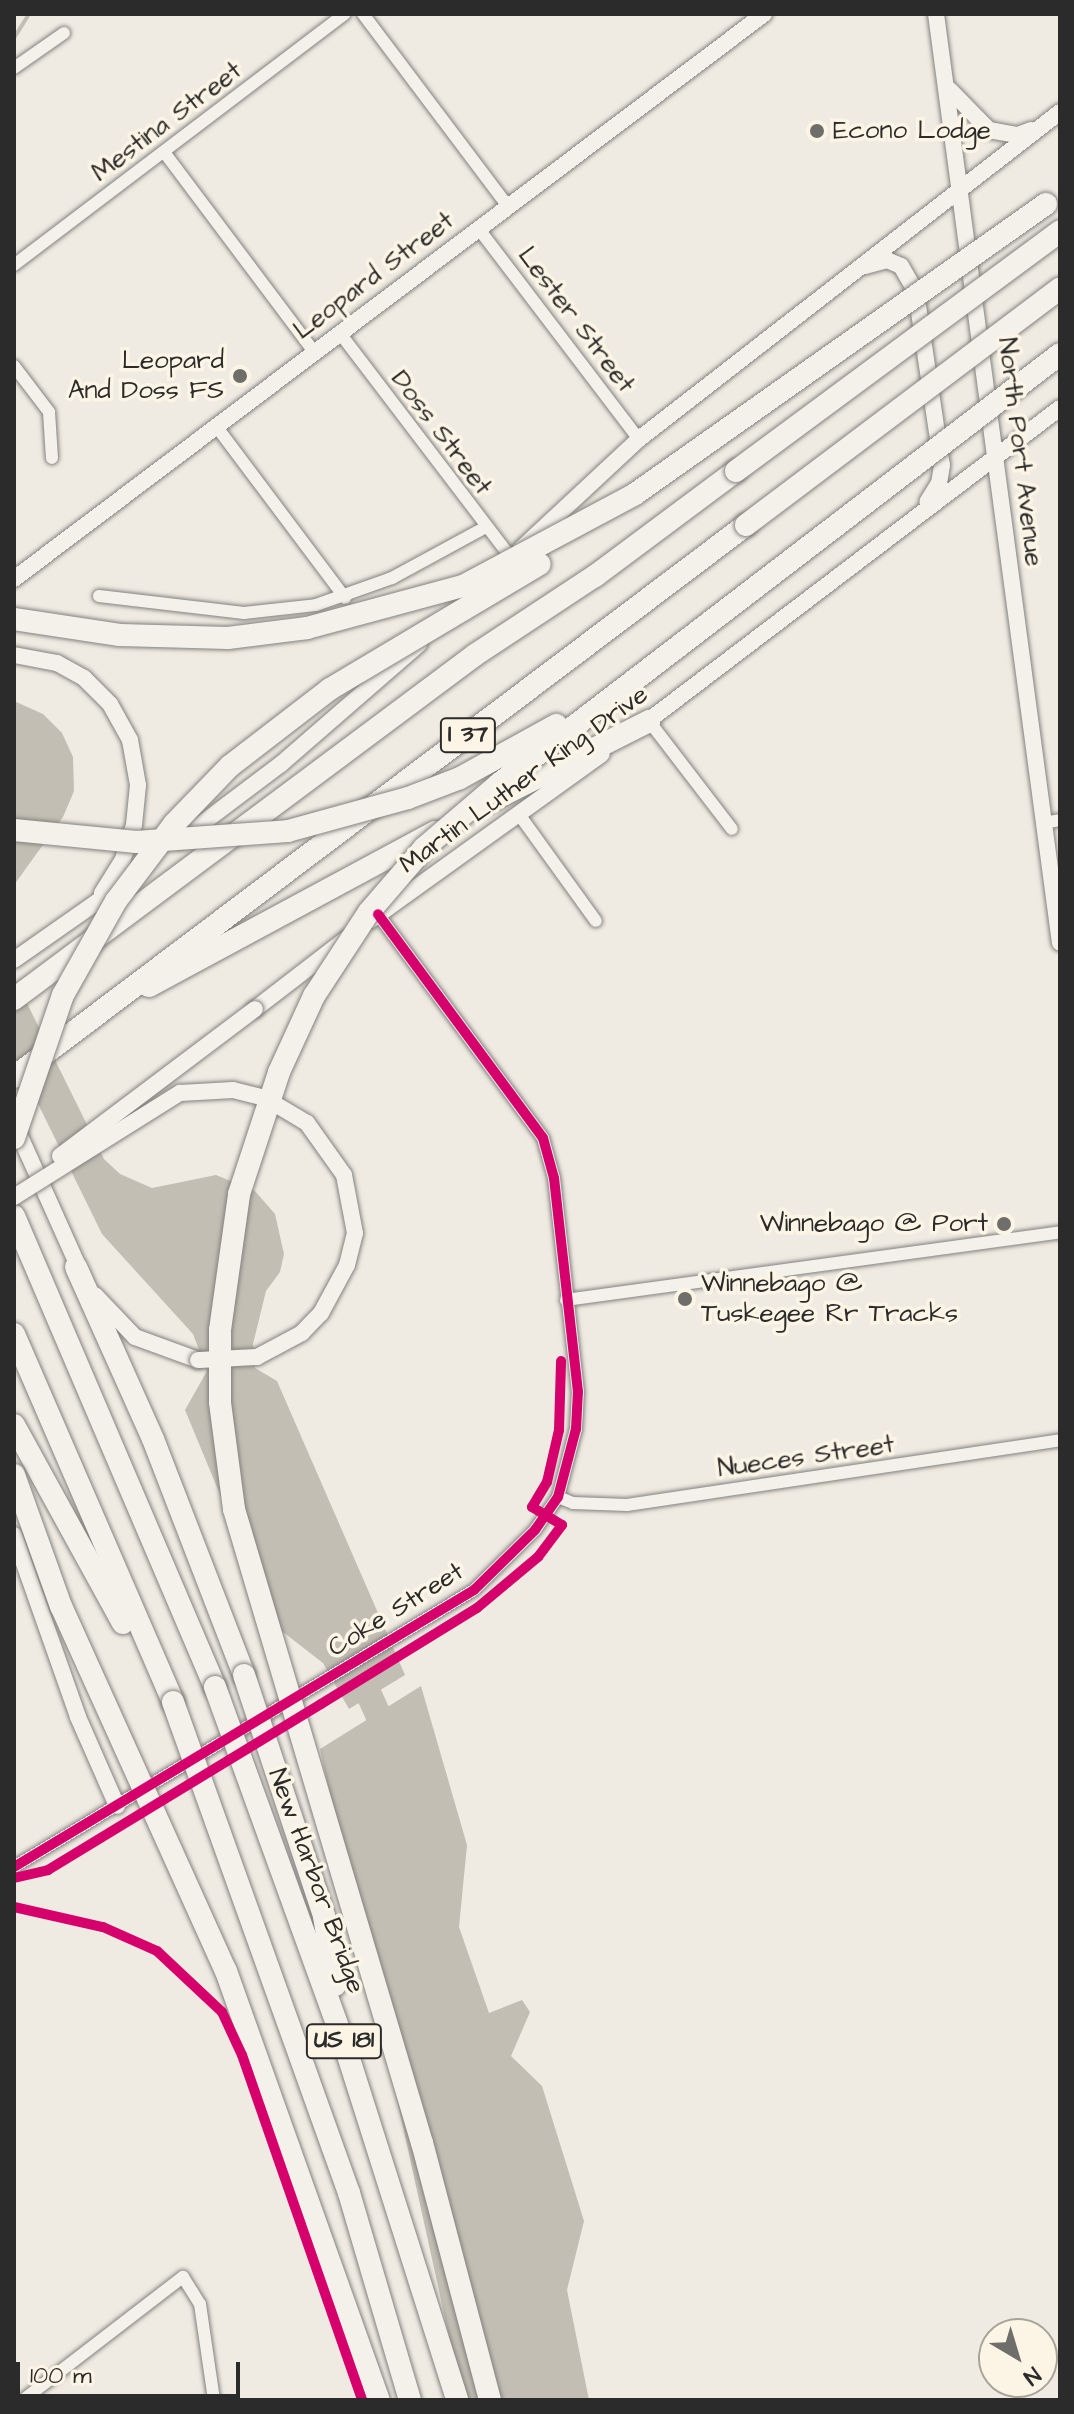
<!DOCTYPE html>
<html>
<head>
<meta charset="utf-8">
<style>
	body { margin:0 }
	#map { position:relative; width:1074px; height:2414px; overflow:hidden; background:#efebe3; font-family:"Architects Daughter",sans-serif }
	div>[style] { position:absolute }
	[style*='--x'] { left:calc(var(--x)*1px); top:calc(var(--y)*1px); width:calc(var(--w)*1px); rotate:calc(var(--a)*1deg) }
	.water>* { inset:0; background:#c2beb4 }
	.stream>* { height:4px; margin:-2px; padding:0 2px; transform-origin:2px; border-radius:2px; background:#c2beb4 }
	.river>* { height:26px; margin:-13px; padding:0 13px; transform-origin:13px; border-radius:13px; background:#c2beb4 }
	.roads { filter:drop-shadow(0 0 2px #83817e) drop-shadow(0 0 2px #83817e) }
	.street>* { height:12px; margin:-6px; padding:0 6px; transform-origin:6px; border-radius:6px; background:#f4f1eb }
	.secondary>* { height:16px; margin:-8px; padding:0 8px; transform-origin:8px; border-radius:8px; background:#f4f1eb }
	.highway>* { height:22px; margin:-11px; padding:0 11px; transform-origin:11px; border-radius:11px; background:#f4f1eb }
	.bridges { filter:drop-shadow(0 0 2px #83817e) drop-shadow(0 0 2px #83817e) }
	.secondary-bridge>* { height:16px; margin:-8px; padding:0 8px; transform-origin:8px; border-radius:8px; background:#f4f1eb }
	.highway-bridge>* { height:22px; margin:-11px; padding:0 11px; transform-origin:11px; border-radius:11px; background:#f4f1eb }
	.cycleway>* { height:10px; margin:-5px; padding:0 5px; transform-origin:5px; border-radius:5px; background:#d6006c }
	.dots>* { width:22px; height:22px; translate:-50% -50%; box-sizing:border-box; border:4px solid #fcf5e5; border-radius:50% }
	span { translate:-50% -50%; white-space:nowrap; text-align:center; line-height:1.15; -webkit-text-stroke:7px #fcf5e5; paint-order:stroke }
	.shield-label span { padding:2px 6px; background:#fcf5e5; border:2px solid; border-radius:6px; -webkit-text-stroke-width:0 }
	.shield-label { font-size:24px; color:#2b2b2b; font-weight:700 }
	.street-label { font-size:26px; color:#2b2b2b }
	.poi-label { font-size:26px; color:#2b2b2b }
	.left { translate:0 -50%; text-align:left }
	.right { translate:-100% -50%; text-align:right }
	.frame { position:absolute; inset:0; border:16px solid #2b2b2b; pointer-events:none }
	.north { position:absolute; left:978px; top:2318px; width:80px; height:80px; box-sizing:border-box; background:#fcf5e5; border:2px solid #a8a49b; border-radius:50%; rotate:142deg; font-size:22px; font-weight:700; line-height:32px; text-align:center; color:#2b2b2b }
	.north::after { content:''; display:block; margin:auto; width:28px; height:36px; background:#706e6b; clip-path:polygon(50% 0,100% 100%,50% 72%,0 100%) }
	.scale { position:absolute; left:16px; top:2362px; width:224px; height:36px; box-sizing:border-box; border:4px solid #2b2b2b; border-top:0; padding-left:10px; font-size:24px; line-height:28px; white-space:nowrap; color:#2b2b2b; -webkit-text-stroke:6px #fcf5e5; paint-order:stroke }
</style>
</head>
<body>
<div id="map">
	<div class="water">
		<div style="clip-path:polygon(14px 701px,43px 714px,62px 733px,73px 757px,74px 791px,63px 817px,14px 885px)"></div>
		<div style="clip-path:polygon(14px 977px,104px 1159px,120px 1174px,152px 1188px,216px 1175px,255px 1191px,275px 1214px,284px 1254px,280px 1272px,266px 1291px,253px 1344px,255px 1368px,277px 1381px,405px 1675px,349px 1709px,323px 1663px,274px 1625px,185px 1410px,207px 1371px,193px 1334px,102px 1234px,14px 1055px)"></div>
		<div style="clip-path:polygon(421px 1686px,467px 1845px,459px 1927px,489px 2013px,522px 2000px,530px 2012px,511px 2056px,542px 2086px,584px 2221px,567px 2290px,589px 2400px,463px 2400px,320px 1749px)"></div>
	</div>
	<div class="stream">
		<div style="--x:14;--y:38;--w:28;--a:-58"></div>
	</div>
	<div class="river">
		<div style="--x:356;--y:1666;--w:85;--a:65.6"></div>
	</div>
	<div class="roads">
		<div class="street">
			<div style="--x:363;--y:14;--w:239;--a:53"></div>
			<div style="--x:14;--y:68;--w:61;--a:-35"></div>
			<div style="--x:164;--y:152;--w:250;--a:53.1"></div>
			<div style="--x:478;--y:228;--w:265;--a:52.7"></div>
			<div style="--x:14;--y:265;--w:415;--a:-37.2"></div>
			<div style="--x:339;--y:332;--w:284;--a:52.7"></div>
			<div style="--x:14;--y:366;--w:58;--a:52.7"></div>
			<div style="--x:49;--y:412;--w:46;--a:86.3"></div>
			<div style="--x:216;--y:426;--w:215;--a:53.1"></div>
			<div style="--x:99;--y:596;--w:146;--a:6.7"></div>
			<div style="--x:244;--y:613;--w:72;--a:-6.3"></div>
			<div style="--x:316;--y:605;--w:81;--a:-19.6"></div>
			<div style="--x:392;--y:578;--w:105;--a:-28.5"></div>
			<div style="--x:649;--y:721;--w:136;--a:52.5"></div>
			<div style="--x:518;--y:813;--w:133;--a:54.2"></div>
			<div style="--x:1043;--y:823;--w:17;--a:-10"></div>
			<div style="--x:566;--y:1300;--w:499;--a:-7.8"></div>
			<div style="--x:558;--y:1497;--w:16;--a:22"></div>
			<div style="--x:573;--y:1503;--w:54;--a:2.1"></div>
			<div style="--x:627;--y:1505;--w:438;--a:-8.5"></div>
			<div style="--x:14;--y:1867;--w:537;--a:-31.06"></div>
			<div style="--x:474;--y:1590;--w:86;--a:-44.5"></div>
			<div style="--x:535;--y:1530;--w:40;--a:-55.1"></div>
			<div style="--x:558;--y:1497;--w:70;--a:-75.2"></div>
			<div style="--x:576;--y:1429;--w:37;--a:-87"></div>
			<div style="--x:578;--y:1392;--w:215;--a:-96.4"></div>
			<div style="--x:554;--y:1178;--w:41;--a:-105.4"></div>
			<div style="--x:543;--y:1138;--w:278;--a:-126.4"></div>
			<div style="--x:23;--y:2400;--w:202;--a:-37.6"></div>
			<div style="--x:183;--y:2277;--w:32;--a:58"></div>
			<div style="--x:200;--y:2304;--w:97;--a:81.7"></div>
		</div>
		<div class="secondary">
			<div style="--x:936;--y:14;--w:937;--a:82.4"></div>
			<div style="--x:950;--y:90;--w:56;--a:45.7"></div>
			<div style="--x:989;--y:130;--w:29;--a:10"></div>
			<div style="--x:1018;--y:135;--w:14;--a:-21"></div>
			<div style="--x:865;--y:266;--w:23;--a:-15"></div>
			<div style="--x:887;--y:260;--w:15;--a:23"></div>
			<div style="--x:901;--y:266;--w:30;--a:60"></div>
			<div style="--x:916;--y:292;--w:175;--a:81.5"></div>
			<div style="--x:942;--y:465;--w:18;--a:99"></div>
			<div style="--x:939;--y:483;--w:22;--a:122"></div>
			<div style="--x:521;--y:549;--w:161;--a:-43"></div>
			<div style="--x:639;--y:439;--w:533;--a:-37.84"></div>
			<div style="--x:14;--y:579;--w:939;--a:-36.99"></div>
			<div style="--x:14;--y:655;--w:44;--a:10.5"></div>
			<div style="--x:57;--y:663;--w:31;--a:29"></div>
			<div style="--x:84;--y:678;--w:37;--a:45"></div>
			<div style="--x:110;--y:704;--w:41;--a:60.9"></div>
			<div style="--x:130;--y:740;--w:46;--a:79.9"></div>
			<div style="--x:138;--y:785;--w:40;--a:95.7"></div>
			<div style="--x:134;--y:825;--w:38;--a:108"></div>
			<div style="--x:122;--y:861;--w:38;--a:122"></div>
			<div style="--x:640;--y:727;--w:527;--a:-37.22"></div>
			<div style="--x:180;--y:840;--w:126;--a:-37"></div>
			<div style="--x:281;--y:764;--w:183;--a:-41"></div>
			<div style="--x:371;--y:920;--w:284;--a:-35.7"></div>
			<div style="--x:14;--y:960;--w:134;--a:-35"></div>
			<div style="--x:255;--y:1009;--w:115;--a:-37.6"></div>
			<div style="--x:15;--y:1125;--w:164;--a:65.9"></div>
			<div style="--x:95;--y:1295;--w:58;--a:46.4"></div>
			<div style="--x:135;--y:1337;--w:67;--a:20.1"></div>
			<div style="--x:14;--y:1535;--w:193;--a:70.6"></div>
			<div style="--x:78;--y:1717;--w:97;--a:66.3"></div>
		</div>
		<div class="highway">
			<div style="--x:479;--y:807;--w:191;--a:-26.8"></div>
			<div style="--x:149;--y:986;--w:325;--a:-28.3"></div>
			<div style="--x:14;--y:999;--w:575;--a:-36.73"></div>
			<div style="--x:475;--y:655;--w:144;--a:-33.4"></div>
			<div style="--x:595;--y:576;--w:176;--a:-36.7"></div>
			<div style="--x:14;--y:1077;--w:917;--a:-37.02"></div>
			<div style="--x:14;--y:1216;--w:512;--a:66.89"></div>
			<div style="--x:76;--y:1267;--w:188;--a:65.9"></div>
			<div style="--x:153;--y:1439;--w:253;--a:68.9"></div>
			<div style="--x:14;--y:1334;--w:401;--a:66.6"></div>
			<div style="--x:14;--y:1425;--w:226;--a:61.2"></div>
		</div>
	</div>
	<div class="bridges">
		<div class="secondary-bridge">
			<div style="--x:60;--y:1156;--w:244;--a:-37"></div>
			<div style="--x:14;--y:1197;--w:196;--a:-32.1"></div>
			<div style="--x:180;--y:1093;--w:53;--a:-3.2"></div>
			<div style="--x:233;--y:1090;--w:33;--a:14"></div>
			<div style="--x:265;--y:1098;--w:49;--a:30.8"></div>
			<div style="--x:307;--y:1123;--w:64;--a:54.6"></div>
			<div style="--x:344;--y:1175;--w:59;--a:79.3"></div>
			<div style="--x:355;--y:1233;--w:33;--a:104"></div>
			<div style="--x:347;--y:1265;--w:55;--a:118.4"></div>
			<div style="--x:321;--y:1313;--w:28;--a:134"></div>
			<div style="--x:302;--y:1333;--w:51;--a:151.9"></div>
			<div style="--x:257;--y:1357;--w:59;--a:177.1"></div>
		</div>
		<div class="highway-bridge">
			<div style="--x:736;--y:471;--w:403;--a:-36.5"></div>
			<div style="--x:746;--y:525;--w:393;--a:-37"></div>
			<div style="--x:14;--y:619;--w:107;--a:8.6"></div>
			<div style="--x:120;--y:635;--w:108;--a:1.6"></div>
			<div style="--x:228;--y:638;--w:80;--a:-7.2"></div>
			<div style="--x:307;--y:628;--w:162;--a:-15.1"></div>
			<div style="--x:463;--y:586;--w:195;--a:-28.1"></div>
			<div style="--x:635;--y:494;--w:503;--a:-35.21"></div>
			<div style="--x:14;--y:830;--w:123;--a:5.6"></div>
			<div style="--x:136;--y:842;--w:152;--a:-4.1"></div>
			<div style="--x:288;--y:831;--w:124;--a:-15.4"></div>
			<div style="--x:408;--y:798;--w:56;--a:-21"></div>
			<div style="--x:460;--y:778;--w:110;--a:-28.9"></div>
			<div style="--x:14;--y:1138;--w:151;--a:-71.1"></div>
			<div style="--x:63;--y:995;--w:108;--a:-60.6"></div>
			<div style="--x:116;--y:901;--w:96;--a:-53"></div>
			<div style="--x:174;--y:824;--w:81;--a:-46"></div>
			<div style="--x:230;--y:766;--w:126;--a:-37.6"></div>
			<div style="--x:330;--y:689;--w:244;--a:-30.8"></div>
			<div style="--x:14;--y:1475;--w:139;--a:70.3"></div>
			<div style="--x:61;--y:1606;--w:401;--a:65.7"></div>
			<div style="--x:226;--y:1971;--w:455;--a:70.4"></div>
			<div style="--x:244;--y:1675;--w:254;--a:71.6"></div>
			<div style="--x:324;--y:1916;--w:70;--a:80.9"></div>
			<div style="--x:215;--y:1687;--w:382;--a:70.1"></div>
			<div style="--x:345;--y:2046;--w:371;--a:72.4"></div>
			<div style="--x:173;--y:1702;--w:522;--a:70.28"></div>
			<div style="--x:349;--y:2193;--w:216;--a:73.6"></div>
			<div style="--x:490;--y:2400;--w:266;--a:-104.8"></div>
			<div style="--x:422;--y:2143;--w:661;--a:-106.52"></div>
			<div style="--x:234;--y:1509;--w:108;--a:-97.5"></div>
			<div style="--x:220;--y:1402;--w:72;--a:-90"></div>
			<div style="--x:220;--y:1330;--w:137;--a:-82"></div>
			<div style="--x:239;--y:1194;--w:128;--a:-71.8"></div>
			<div style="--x:279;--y:1072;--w:84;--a:-65.3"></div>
			<div style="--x:314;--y:996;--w:100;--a:-56.8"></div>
			<div style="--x:369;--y:912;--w:84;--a:-49.3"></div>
			<div style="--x:424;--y:848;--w:100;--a:-40.5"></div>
			<div style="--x:500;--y:783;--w:705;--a:-37.45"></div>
		</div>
	</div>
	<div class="cycleway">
		<div style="--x:14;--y:1867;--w:537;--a:-31.06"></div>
		<div style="--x:474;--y:1590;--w:86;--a:-44.5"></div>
		<div style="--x:535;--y:1530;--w:40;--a:-55.1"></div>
		<div style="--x:558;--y:1497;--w:70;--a:-75.2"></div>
		<div style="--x:576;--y:1429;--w:37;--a:-87"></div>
		<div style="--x:578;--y:1392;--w:215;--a:-96.4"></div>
		<div style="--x:554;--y:1178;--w:41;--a:-105.4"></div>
		<div style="--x:543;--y:1138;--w:278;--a:-126.4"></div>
		<div style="--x:14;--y:1878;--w:35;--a:-13"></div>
		<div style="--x:48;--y:1870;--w:320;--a:-31.3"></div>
		<div style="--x:321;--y:1704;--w:183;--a:-31.6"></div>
		<div style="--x:477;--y:1608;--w:80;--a:-39.9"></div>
		<div style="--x:538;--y:1557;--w:40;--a:-53"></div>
		<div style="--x:562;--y:1525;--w:35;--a:-149"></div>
		<div style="--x:532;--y:1507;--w:29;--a:-59"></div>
		<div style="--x:547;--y:1482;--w:53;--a:-77"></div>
		<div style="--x:559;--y:1430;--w:69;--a:-88.3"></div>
		<div style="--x:14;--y:1907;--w:91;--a:12.7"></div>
		<div style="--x:103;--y:1927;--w:59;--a:24"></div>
		<div style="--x:157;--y:1951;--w:89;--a:43.2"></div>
		<div style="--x:222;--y:2012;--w:47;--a:65.1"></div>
		<div style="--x:242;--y:2055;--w:365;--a:70.8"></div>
	</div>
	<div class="dots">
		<div style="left:817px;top:131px;background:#706e6b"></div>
		<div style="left:240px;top:376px;background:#706e6b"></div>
		<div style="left:1004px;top:1224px;background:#706e6b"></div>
		<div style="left:685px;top:1299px;background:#706e6b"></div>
	</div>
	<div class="shield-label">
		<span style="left:468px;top:735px">I 37</span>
		<span style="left:344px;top:2041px">US 181</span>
	</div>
	<div class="street-label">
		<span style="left:167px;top:122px;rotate:-37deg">Mestina Street</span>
		<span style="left:374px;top:276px;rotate:-37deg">Leopard Street</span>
		<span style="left:576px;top:320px;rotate:53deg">Lester Street</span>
		<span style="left:441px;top:433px;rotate:53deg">Doss Street</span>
		<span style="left:1020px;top:452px;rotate:83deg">North Port Avenue</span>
		<span style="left:524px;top:780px;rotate:-36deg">Martin Luther King Drive</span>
		<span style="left:806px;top:1457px;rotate:-8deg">Nueces Street</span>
		<span style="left:396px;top:1610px;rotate:-32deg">Coke Street</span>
		<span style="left:316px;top:1881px;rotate:70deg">New Harbor Bridge</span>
	</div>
	<div class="poi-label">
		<span class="left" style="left:833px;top:131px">Econo Lodge</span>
		<span class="right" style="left:224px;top:376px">Leopard<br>And Doss FS</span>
		<span class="right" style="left:988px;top:1224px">Winnebago @ Port</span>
		<span class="left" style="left:701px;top:1299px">Winnebago @<br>Tuskegee Rr Tracks</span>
	</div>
	<div class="frame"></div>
	<div class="north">N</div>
	<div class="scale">100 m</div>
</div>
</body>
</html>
